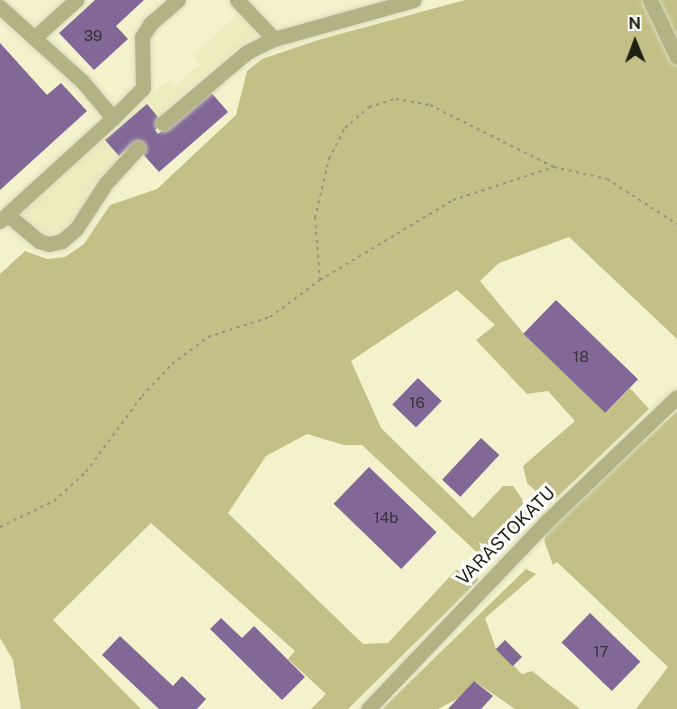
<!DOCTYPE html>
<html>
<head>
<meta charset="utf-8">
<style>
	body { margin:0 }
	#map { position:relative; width:677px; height:709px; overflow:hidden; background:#fefee0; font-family:"Public Sans",sans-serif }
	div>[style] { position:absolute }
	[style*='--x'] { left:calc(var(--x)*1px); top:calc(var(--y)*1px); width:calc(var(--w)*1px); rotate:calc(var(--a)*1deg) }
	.built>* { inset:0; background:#f3f2cd; transform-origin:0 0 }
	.green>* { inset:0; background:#edecbf }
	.forest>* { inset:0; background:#c2c086 }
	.building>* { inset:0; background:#816897; transform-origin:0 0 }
	.path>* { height:2px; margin-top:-1px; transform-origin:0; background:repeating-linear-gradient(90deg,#94947f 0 3px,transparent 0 7.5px) }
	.roads { filter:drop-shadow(0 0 2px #dadabf) drop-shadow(0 0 2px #dadabf) }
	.minor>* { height:15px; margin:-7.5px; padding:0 7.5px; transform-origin:7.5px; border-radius:7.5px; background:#b3b285 }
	span { translate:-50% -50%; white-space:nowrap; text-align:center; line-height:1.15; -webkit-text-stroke:6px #fff; paint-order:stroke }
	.number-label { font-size:15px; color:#383135 }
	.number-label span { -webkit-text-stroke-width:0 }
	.street-label { font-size:18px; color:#1f1f14 }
	.north { position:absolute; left:605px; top:12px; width:60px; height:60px; -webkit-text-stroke:4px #fff; paint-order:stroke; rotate:359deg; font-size:16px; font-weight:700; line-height:24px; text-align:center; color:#1f1f14 }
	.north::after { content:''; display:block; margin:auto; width:21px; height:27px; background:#1f1f14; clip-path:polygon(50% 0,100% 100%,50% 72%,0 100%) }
</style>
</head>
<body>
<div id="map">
	<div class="built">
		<div style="left:0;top:0;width:677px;height:709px"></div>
	</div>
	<div class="green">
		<div style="clip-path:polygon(240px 13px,258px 32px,192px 85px,164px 110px,164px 116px,159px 119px,147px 104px,105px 140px,119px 156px,65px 228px,49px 235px,25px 221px,21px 212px,27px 205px,169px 80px,175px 86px,200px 64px,193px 55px)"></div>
	</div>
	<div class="forest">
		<div style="clip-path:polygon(465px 0,677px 0,677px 339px,569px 237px,499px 263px,480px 281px,524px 334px,606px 413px,630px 388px,649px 409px,550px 504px,527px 483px,523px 466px,575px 421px,548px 391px,527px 394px,476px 340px,495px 325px,457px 290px,351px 361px,381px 428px,473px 518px,503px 486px,513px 486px,523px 500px,527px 521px,483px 558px,362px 445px,344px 445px,307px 434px,266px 456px,228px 513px,363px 644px,388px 643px,456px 570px,470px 571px,479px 580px,348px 709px,311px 709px,326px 694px,288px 659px,295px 651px,151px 523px,53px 620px,141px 709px,21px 709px,13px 660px,0 638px,0 274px,25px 251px,47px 259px,65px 257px,84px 244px,110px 205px,157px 189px,236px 115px,247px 71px,262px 59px,318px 40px)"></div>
		<div style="clip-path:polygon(677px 411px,677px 709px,636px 709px,668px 667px,557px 562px,553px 565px,544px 540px,548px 529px)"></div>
		<div style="clip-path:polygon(526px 569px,536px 574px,485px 618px,496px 649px,522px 674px,532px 671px,580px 709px,515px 709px,474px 681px,457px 699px,438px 709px,382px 709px)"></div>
	</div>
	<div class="building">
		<div style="clip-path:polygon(95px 0,144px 0,116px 26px,128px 39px,94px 70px,59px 33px)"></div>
		<div style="clip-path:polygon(0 43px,47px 95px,61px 83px,87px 111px,0 190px)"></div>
		<div style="clip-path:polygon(209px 90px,228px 112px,159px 172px,134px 144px,119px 156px,105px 140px,147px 104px,163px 123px,155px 130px,158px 134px)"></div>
		<div style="left:556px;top:300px;width:114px;height:47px;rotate:44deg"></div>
		<div style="left:418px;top:378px;width:33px;height:37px;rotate:44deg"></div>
		<div style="left:481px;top:438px;width:25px;height:57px;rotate:43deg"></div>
		<div style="left:369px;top:467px;width:94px;height:51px;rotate:44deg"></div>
		<div style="left:590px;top:613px;width:70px;height:41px;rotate:44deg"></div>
		<div style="clip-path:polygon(221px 618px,242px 638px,254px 626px,305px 677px,282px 700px,210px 629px)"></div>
		<div style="clip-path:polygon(120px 636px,173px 686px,182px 676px,206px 699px,197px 709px,159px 709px,102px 655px)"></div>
		<div style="left:505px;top:640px;width:24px;height:13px;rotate:45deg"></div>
		<div style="clip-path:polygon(474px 681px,493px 696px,481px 709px,448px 709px)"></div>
	</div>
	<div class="path">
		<div style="--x:320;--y:280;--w:62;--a:-94.6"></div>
		<div style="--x:315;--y:218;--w:61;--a:-76.7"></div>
		<div style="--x:329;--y:159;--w:35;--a:-63"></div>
		<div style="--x:345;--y:128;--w:32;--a:-41"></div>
		<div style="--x:369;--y:107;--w:28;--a:-17"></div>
		<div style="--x:396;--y:99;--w:35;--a:10"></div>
		<div style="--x:430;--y:105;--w:139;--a:26.6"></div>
		<div style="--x:554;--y:167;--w:54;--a:12.8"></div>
		<div style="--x:607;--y:179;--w:83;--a:32.7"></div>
		<div style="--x:0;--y:527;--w:60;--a:-25.7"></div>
		<div style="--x:54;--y:501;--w:43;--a:-42.2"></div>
		<div style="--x:86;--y:472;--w:94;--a:-53.6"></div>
		<div style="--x:142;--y:396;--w:44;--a:-46.8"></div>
		<div style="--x:172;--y:364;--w:45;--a:-36.9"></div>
		<div style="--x:208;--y:337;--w:65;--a:-17.9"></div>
		<div style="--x:270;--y:317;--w:62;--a:-36.5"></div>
		<div style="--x:320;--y:280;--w:155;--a:-31"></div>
		<div style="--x:453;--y:200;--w:106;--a:-18.1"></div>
	</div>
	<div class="roads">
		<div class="minor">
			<div style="--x:237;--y:0;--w:54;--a:46.5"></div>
			<div style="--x:274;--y:39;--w:145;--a:-15.6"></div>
			<div style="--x:650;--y:0;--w:63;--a:64.7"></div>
			<div style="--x:0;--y:7;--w:110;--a:42.1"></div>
			<div style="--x:82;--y:81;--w:48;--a:50"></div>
			<div style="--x:113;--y:118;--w:153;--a:137.7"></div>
			<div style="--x:34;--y:38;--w:57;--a:-42.1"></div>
			<div style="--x:113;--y:118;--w:42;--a:-45"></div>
			<div style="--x:143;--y:88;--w:51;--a:-91.1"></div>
			<div style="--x:142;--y:37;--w:15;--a:-58"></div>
			<div style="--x:150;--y:24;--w:37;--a:-41"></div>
			<div style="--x:163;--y:123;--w:110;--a:-40.2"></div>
			<div style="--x:247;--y:52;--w:30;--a:-26"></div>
			<div style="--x:8;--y:215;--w:40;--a:40"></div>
			<div style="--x:39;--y:241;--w:10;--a:17"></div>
			<div style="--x:49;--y:244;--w:13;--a:-13"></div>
			<div style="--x:62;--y:241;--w:18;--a:-41"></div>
			<div style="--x:76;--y:229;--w:55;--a:-56.9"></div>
			<div style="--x:106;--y:183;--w:47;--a:-47.6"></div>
			<div style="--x:368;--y:709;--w:257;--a:-46.4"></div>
			<div style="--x:545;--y:523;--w:182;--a:-43.7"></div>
		</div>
	</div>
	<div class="number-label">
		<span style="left:93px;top:36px">39</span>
		<span style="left:581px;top:357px">18</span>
		<span style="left:417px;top:403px">16</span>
		<span style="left:386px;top:518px">14b</span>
		<span style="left:601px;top:652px">17</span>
	</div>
	<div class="street-label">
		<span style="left:506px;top:536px;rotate:-45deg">VARASTOKATU</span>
	</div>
	<div class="north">N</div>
</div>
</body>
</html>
